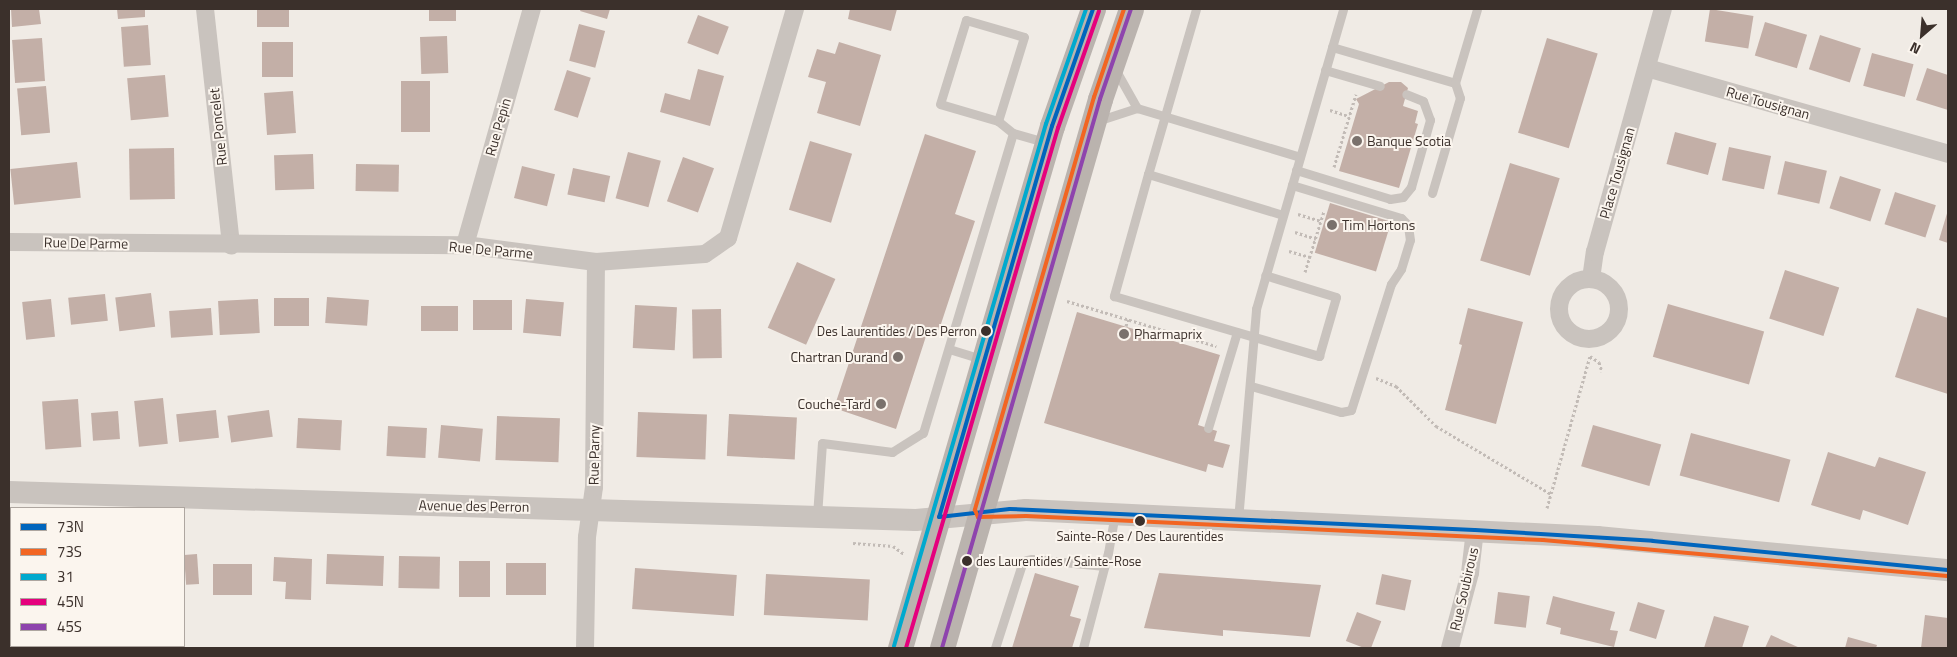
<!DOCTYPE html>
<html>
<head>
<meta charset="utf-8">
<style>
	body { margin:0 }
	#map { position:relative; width:1957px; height:657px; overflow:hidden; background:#f0ebe5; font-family:"Titillium Web",sans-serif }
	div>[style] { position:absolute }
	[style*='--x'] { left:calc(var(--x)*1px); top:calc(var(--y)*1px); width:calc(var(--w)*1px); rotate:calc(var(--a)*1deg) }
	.building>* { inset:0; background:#c3afa7; transform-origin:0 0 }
	.path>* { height:3px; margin-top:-1.5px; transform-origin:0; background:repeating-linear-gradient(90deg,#c2bbb6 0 2.5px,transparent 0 5px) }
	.service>* { height:9px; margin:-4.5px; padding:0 4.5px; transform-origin:4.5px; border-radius:4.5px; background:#c9c3be }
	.minor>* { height:18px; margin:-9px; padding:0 9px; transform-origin:9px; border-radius:9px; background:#c9c3be }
	.minor>.ring { margin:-9px; padding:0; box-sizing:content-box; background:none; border:18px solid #c9c3be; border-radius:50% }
	.tertiary>* { height:22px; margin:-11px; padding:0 11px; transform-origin:11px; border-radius:11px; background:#c9c3be }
	.secondary>* { height:25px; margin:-12.5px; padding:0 12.5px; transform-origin:12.5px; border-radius:12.5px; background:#bab3ae }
	.bus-1>* { height:4px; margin:-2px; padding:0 2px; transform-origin:2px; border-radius:2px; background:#0065bd }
	.bus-2>* { height:4px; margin:-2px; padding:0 2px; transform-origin:2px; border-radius:2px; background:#f26522 }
	.bus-3>* { height:4px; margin:-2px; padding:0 2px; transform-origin:2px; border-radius:2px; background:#00a9ce }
	.bus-4>* { height:4px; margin:-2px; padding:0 2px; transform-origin:2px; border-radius:2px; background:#e5007d }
	.bus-5>* { height:4px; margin:-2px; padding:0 2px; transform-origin:2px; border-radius:2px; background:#8e44ad }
	.dots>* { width:14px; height:14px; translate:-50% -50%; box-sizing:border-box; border:2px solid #fbf5ee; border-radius:50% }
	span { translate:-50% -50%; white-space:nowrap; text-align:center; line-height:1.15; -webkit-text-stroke:4px #fbf5ee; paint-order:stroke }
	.bus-label { font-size:13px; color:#3b302b }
	.right { translate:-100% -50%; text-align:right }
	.left { translate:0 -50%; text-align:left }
	.street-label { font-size:14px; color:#3b302b }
	.poi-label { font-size:14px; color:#3b302b }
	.frame { position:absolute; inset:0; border:10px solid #3b302b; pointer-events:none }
	.legend { position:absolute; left:10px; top:507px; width:175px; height:140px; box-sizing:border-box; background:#fbf5ee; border:1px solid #aea6a0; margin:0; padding:6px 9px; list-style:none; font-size:15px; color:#3b302b }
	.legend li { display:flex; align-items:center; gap:10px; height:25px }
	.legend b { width:25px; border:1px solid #aea6a0 }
	.north { position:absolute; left:1897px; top:10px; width:50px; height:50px; -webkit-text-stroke:4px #fbf5ee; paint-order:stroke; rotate:207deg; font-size:14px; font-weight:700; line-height:20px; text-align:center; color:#3b302b }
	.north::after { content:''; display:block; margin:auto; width:18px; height:22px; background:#3b302b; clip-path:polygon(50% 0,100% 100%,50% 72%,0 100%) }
</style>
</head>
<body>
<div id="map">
	<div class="building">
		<div style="clip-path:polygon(11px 9px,39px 9px,41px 24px,12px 27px)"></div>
		<div style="clip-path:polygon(117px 9px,145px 9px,145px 17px,118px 19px)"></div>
		<div style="left:257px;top:9px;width:32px;height:18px"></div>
		<div style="left:429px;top:9px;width:27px;height:12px"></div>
		<div style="clip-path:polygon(581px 9px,610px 9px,607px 19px,580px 11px)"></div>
		<div style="clip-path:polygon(850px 9px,897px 9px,891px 31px,848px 19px)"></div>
		<div style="left:1710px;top:9px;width:44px;height:33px;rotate:9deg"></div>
		<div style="left:698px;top:15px;width:33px;height:30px;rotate:21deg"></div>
		<div style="left:1765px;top:22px;width:44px;height:35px;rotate:17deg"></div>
		<div style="left:579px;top:24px;width:27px;height:38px;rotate:15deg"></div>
		<div style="left:148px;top:25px;width:40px;height:27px;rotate:86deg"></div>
		<div style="left:1820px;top:35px;width:43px;height:36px;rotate:18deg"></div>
		<div style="left:447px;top:36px;width:37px;height:27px;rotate:88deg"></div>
		<div style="left:42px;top:38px;width:43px;height:30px;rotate:86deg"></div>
		<div style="left:1547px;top:38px;width:53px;height:99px;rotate:17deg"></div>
		<div style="left:262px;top:42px;width:31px;height:35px"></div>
		<div style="clip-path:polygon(839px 42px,881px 55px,860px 126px,817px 113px,826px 82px,808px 77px,817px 49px,835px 54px)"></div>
		<div style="left:1872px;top:53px;width:43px;height:34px;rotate:15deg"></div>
		<div style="clip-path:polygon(1927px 68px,1948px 75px,1948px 110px,1916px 100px)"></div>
		<div style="clip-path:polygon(698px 69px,724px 76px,710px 126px,660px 112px,665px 93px,690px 100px)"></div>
		<div style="left:567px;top:70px;width:25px;height:42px;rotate:18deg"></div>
		<div style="left:165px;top:75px;width:42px;height:38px;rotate:85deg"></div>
		<div style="left:401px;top:81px;width:29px;height:51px"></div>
		<div style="clip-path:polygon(1389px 82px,1401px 82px,1408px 88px,1403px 106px,1418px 111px,1415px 123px,1418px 124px,1399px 188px,1339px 171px,1359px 104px,1356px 99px)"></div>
		<div style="left:46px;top:86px;width:47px;height:29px;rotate:85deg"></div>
		<div style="left:293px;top:91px;width:42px;height:29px;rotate:86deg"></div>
		<div style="left:1675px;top:132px;width:43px;height:33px;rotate:15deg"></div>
		<div style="clip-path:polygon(925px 134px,976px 151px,955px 214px,975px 221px,939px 330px,929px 327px,896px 429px,834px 408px)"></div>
		<div style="left:810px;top:141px;width:44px;height:72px;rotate:17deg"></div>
		<div style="left:1729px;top:147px;width:43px;height:34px;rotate:12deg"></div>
		<div style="left:174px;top:148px;width:51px;height:45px;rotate:89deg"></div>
		<div style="left:628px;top:152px;width:34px;height:48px;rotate:15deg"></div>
		<div style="left:313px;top:154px;width:35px;height:39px;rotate:88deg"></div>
		<div style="left:683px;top:157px;width:33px;height:47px;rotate:20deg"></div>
		<div style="left:1785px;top:161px;width:43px;height:34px;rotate:13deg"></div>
		<div style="left:77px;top:162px;width:36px;height:67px;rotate:84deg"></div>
		<div style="left:1510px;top:163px;width:52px;height:102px;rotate:17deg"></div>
		<div style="left:356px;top:164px;width:43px;height:27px;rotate:1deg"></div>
		<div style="left:522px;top:166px;width:34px;height:33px;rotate:14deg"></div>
		<div style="left:573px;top:168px;width:38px;height:27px;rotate:12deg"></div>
		<div style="left:1840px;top:176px;width:43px;height:34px;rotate:18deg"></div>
		<div style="left:1895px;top:192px;width:43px;height:34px;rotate:18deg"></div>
		<div style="left:1330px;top:203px;width:64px;height:52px;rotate:17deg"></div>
		<div style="clip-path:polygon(1948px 210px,1948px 243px,1939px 240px)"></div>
		<div style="left:797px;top:262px;width:42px;height:72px;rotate:24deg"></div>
		<div style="left:1785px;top:270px;width:57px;height:51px;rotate:18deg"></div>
		<div style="left:151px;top:293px;width:34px;height:36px;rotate:83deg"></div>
		<div style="left:105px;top:294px;width:27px;height:37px;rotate:84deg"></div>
		<div style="left:327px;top:297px;width:42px;height:26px;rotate:4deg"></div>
		<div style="left:274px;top:298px;width:35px;height:28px"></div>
		<div style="left:51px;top:299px;width:38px;height:29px;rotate:84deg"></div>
		<div style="left:258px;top:299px;width:34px;height:40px;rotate:87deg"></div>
		<div style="left:526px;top:299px;width:38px;height:34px;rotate:5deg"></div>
		<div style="left:512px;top:300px;width:30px;height:39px;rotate:90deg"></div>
		<div style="left:1668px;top:304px;width:100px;height:55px;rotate:16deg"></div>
		<div style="left:635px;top:305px;width:42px;height:43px;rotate:3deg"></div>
		<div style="left:458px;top:306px;width:25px;height:37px;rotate:90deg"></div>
		<div style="left:211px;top:308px;width:27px;height:42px;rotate:86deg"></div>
		<div style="clip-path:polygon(1468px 308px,1523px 322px,1496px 424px,1445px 410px,1462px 345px,1459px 344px)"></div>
		<div style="clip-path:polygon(1917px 308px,1948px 318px,1948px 394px,1895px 377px)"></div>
		<div style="left:721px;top:309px;width:49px;height:29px;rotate:89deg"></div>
		<div style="clip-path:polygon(1077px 312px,1220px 355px,1198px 425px,1217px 431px,1214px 441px,1230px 445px,1223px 468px,1208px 464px,1206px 472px,1044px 423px)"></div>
		<div style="left:163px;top:398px;width:46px;height:29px;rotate:84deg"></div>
		<div style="left:78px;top:399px;width:48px;height:36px;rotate:86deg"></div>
		<div style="left:216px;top:410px;width:28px;height:40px;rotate:84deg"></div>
		<div style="left:269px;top:410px;width:27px;height:42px;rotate:82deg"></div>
		<div style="left:118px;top:411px;width:28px;height:27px;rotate:86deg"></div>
		<div style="left:638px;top:412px;width:69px;height:45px;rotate:2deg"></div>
		<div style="left:729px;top:414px;width:68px;height:42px;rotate:3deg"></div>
		<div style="left:497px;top:416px;width:63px;height:44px;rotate:2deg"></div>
		<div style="left:298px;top:418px;width:44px;height:30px;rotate:3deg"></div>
		<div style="left:441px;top:425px;width:42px;height:33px;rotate:5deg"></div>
		<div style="left:1593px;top:425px;width:71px;height:43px;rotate:16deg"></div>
		<div style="left:388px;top:426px;width:39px;height:30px;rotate:3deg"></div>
		<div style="left:1691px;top:433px;width:103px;height:44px;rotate:15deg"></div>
		<div style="clip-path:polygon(1828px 452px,1875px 467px,1879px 457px,1926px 472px,1908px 525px,1863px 510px,1860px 520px,1811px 505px)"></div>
		<div style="left:197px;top:554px;width:30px;height:13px;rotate:86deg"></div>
		<div style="left:327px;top:554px;width:57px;height:30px;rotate:2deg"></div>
		<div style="left:9px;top:556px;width:2px;height:32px"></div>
		<div style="left:399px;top:556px;width:41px;height:32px;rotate:1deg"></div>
		<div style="clip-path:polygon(274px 557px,312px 559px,311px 600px,285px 599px,286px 582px,273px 581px)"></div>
		<div style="left:490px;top:561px;width:36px;height:31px;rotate:90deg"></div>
		<div style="left:506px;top:563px;width:40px;height:32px"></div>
		<div style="left:213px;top:564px;width:39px;height:31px"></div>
		<div style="left:635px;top:568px;width:102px;height:41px;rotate:4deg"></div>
		<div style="clip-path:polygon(1035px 573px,1079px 586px,1070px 616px,1081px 619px,1072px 648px,1012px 648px)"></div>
		<div style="clip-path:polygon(1159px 573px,1321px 585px,1310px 637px,1223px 630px,1223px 636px,1144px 628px)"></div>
		<div style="left:766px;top:574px;width:104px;height:41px;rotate:3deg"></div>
		<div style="left:1382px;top:574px;width:30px;height:31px;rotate:12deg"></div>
		<div style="left:1498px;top:592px;width:32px;height:32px;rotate:7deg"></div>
		<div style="clip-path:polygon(1553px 596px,1615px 612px,1610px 630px,1618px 631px,1614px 647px,1560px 634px,1561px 628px,1546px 624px)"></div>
		<div style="left:1638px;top:602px;width:28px;height:30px;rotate:17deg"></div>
		<div style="left:1357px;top:612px;width:26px;height:31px;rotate:21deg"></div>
		<div style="clip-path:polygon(1925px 615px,1948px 618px,1948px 648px,1921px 648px)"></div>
		<div style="clip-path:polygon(1714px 616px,1749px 626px,1742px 648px,1704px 648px)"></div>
		<div style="clip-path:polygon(1771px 635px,1800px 648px,1765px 648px)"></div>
		<div style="clip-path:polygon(1848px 637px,1877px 645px,1876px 648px,1845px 648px)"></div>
	</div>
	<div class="path">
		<div style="--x:1330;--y:110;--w:20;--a:18"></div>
		<div style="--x:1334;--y:167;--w:76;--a:-73.2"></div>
		<div style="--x:1298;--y:214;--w:24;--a:17"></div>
		<div style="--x:1295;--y:232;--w:22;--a:18"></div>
		<div style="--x:1289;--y:251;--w:22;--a:16"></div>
		<div style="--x:1305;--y:272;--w:64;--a:-72.7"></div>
		<div style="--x:1067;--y:301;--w:156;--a:16.8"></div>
		<div style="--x:1126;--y:326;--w:7;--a:-74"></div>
		<div style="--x:1376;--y:378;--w:22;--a:22"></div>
		<div style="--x:1396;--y:386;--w:57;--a:45"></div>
		<div style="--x:1436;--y:426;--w:134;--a:30.6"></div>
		<div style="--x:1547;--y:508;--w:158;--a:-74.2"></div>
		<div style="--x:1590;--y:356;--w:11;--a:34"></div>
		<div style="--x:1599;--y:362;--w:10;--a:73"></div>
		<div style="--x:853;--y:543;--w:40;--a:4.3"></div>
		<div style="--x:893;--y:546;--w:14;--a:36"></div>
	</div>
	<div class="service">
		<div style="--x:1196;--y:9;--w:172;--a:106.2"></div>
		<div style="--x:1148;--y:174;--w:141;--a:16.9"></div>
		<div style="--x:1332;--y:47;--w:128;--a:16.3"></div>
		<div style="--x:1455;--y:83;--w:77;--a:-73.4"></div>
		<div style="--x:1115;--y:69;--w:45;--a:60.6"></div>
		<div style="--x:1325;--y:70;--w:57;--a:16.2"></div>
		<div style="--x:998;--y:121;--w:60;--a:-163.7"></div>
		<div style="--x:940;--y:104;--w:88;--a:-72.8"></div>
		<div style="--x:966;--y:20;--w:60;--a:16.3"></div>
		<div style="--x:1024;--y:37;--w:88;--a:107.2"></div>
		<div style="--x:998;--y:121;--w:19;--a:39"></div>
		<div style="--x:1097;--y:121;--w:42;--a:-18"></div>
		<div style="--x:1137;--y:108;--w:170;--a:16.7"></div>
		<div style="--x:1296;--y:170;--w:98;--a:17.1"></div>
		<div style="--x:1390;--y:199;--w:13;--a:-9"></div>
		<div style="--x:1403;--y:197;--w:13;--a:-51"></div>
		<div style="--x:1411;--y:187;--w:70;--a:-74.2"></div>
		<div style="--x:1430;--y:120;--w:20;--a:-110"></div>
		<div style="--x:1423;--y:101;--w:18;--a:-158"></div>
		<div style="--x:1148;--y:174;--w:127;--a:105.6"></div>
		<div style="--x:1114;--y:296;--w:214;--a:16.3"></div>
		<div style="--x:1319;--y:356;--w:61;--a:-73.9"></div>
		<div style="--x:1336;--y:297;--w:74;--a:-162.8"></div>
		<div style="--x:1432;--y:193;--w:99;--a:-73.6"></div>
		<div style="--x:1460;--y:98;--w:16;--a:-108"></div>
		<div style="--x:949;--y:349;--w:34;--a:17"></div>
		<div style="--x:1251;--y:386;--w:94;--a:16.1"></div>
		<div style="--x:1341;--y:412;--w:10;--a:-11"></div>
		<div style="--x:1351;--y:410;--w:132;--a:-72.4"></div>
		<div style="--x:1391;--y:284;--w:18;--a:-56"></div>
		<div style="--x:1401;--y:269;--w:30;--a:-73"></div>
		<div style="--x:1410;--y:240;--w:15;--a:-98"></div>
		<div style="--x:1408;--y:225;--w:10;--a:-135"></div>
		<div style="--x:1401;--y:218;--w:114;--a:-163.2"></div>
		<div style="--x:1208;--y:428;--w:100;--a:-73.2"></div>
		<div style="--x:817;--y:516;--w:73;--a:-86.1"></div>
		<div style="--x:822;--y:443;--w:71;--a:7.3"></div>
		<div style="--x:892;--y:452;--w:36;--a:-32"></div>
		<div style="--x:923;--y:433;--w:313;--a:-73.3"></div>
		<div style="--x:1013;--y:133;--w:35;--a:16"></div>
		<div style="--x:1238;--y:520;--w:212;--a:-85.1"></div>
		<div style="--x:1256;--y:309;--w:312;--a:-73.8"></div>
		<div style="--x:995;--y:648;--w:91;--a:-72.2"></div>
		<div style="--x:1023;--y:561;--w:9;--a:-13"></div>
		<div style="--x:1032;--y:559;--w:73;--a:5.5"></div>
		<div style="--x:1083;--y:648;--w:98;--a:-75.3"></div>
		<div style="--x:1108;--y:553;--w:39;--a:-80"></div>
	</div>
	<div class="minor">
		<div style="--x:205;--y:9;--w:238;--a:83.7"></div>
		<div style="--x:1647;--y:68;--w:313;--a:15.9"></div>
		<div style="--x:9;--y:242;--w:456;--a:0.4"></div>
		<div style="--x:465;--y:245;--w:132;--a:7.4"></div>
		<div style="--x:596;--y:262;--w:109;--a:-4.2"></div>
		<div style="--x:705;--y:254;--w:28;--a:-35"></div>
		<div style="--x:728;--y:238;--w:239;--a:-73.7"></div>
		<div style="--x:465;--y:245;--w:245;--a:-74.2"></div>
		<div class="ring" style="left:1559px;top:279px;width:42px;height:42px"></div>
		<div style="--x:1591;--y:279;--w:27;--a:-82"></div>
		<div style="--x:1595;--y:252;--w:252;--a:-74.4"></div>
		<div style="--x:585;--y:648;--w:111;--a:-89"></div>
		<div style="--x:587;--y:537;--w:50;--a:-82"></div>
		<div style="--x:594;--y:487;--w:225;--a:-89.5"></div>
		<div style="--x:1450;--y:648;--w:78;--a:-75.1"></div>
		<div style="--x:1470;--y:573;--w:43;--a:-83.4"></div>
	</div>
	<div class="tertiary">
		<div style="--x:9;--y:492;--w:907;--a:1.77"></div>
		<div style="--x:916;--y:520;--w:110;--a:-5.2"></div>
		<div style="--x:1026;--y:510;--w:572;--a:2.71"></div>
		<div style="--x:1597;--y:537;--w:353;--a:5.4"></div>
	</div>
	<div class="secondary">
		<div style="--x:900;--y:648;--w:544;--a:-73.77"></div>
		<div style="--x:1052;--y:126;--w:124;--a:-70.7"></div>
		<div style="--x:942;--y:648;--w:571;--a:-73.94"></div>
		<div style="--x:1100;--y:99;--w:95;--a:-71"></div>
	</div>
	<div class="bus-1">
		<div style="--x:1093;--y:9;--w:124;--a:109.3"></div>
		<div style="--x:1052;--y:126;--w:407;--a:106.1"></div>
		<div style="--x:939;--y:517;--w:71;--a:-6.4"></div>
		<div style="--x:1010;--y:509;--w:465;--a:2.6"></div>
		<div style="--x:1475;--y:530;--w:178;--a:3.5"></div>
		<div style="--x:1653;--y:541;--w:296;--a:5.6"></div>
	</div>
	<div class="bus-2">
		<div style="--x:1124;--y:9;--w:93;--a:108.8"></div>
		<div style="--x:1094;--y:97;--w:430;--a:106.1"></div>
		<div style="--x:975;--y:510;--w:8;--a:67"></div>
		<div style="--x:978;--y:517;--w:48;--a:-1.2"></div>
		<div style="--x:1026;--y:516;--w:518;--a:2.66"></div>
		<div style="--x:1543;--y:540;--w:406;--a:5.1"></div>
	</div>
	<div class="bus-3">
		<div style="--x:894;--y:646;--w:544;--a:-73.77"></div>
		<div style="--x:1046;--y:124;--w:122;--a:-70.8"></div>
	</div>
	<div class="bus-4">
		<div style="--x:906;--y:648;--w:542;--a:-73.71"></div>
		<div style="--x:1058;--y:128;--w:124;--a:-70.7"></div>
	</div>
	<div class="bus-5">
		<div style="--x:942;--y:648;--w:571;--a:-73.94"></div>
		<div style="--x:1100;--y:99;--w:95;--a:-71"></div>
	</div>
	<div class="dots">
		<div style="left:1357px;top:141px;background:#7a716c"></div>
		<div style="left:1332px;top:225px;background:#7a716c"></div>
		<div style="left:986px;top:331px;background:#3b302b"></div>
		<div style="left:1124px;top:334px;background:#7a716c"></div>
		<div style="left:898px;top:357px;background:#7a716c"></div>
		<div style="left:881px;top:404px;background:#7a716c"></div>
		<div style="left:1140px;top:521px;background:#3b302b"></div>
		<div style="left:967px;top:561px;background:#3b302b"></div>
	</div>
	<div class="bus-label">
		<span class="right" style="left:977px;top:331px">Des Laurentides / Des Perron</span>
		<span style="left:1140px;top:536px">Sainte-Rose / Des Laurentides</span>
		<span class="left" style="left:976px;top:561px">des Laurentides / Sainte-Rose</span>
	</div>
	<div class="street-label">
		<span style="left:1768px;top:103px;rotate:16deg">Rue Tousignan</span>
		<span style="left:218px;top:127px;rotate:-96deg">Rue Poncelet</span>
		<span style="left:498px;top:127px;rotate:-74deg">Rue Pepin</span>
		<span style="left:1617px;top:173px;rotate:-74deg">Place Tousignan</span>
		<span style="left:86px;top:243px;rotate:1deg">Rue De Parme</span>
		<span style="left:491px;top:250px;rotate:5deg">Rue De Parme</span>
		<span style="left:594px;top:455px;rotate:-89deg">Rue Parny</span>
		<span style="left:474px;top:506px;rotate:1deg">Avenue des Perron</span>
		<span style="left:1464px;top:589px;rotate:-77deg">Rue Soubirous</span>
	</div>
	<div class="poi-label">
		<span class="left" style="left:1367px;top:141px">Banque Scotia</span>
		<span class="left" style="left:1342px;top:225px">Tim Hortons</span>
		<span class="left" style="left:1134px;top:334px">Pharmaprix</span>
		<span class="right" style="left:888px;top:357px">Chartran Durand</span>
		<span class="right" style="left:871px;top:404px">Couche-Tard</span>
	</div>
	<div class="frame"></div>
	<ul class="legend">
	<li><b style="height:6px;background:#0065bd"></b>73N</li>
	<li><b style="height:6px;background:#f26522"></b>73S</li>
	<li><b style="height:6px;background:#00a9ce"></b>31</li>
	<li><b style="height:6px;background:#e5007d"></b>45N</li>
	<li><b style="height:6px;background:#8e44ad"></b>45S</li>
	</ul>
	<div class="north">N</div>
</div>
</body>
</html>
